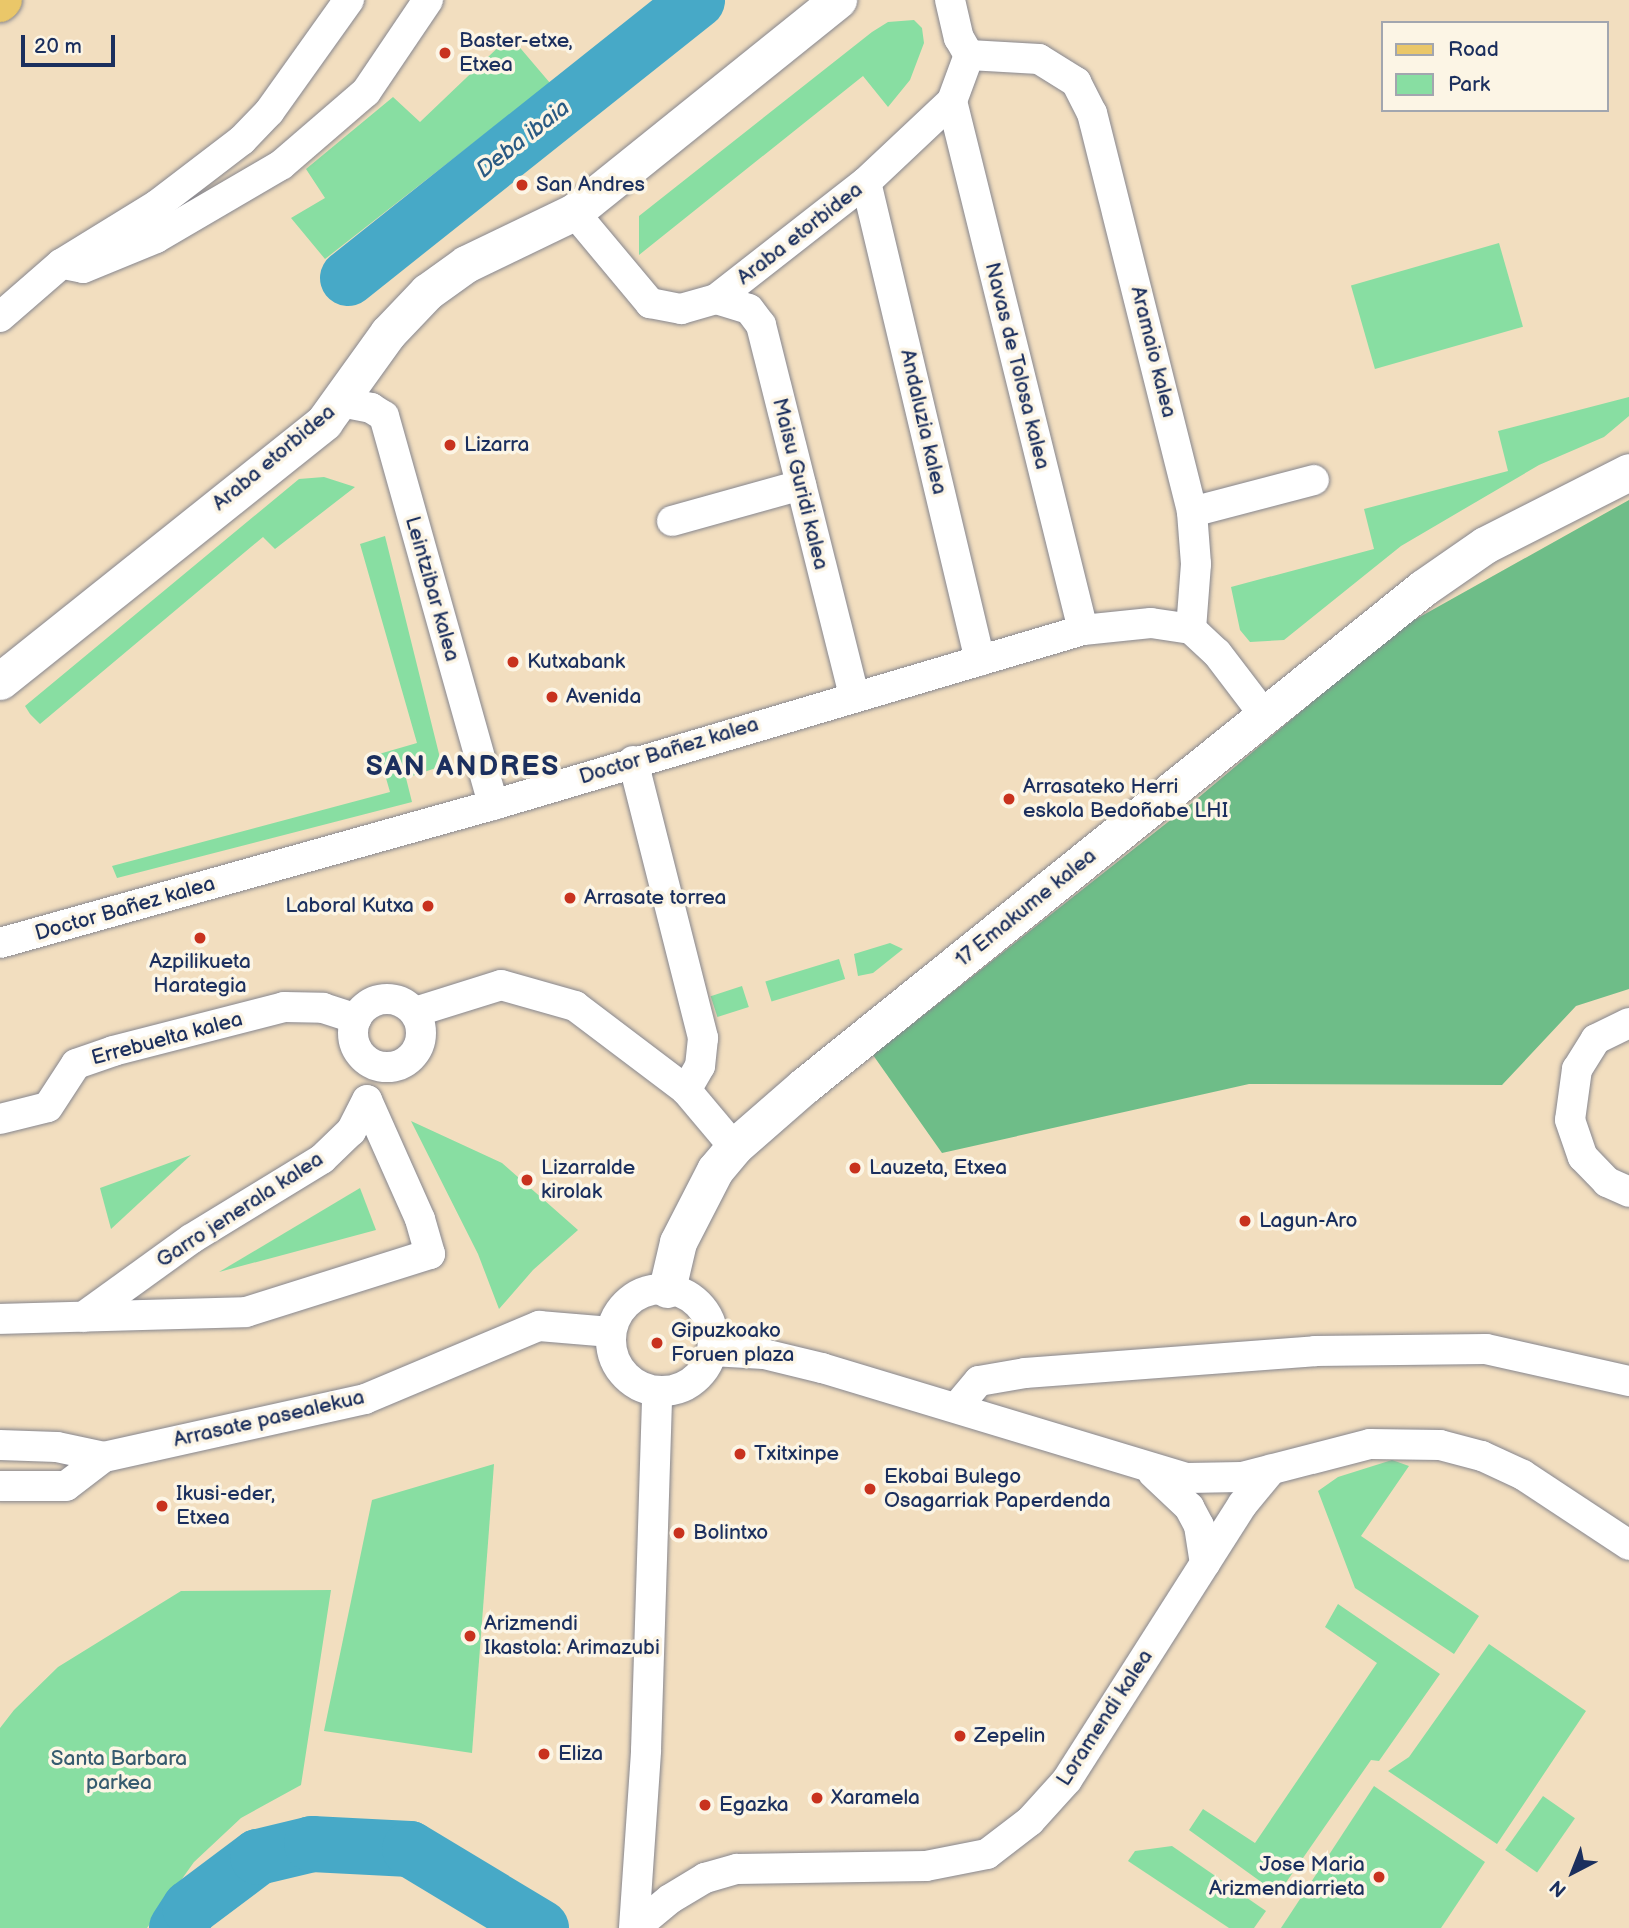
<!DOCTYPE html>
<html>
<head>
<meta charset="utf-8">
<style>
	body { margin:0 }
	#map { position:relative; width:1629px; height:1928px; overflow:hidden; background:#f2debf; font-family:"Balsamiq Sans",sans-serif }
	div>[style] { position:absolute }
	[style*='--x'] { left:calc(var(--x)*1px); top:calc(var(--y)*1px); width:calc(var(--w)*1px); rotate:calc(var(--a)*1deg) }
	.green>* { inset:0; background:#88dea2; transform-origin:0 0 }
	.forest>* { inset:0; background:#6ebd88 }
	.river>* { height:56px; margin:-28px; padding:0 28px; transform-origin:28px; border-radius:28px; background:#47a9c7 }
	.roads { filter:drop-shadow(0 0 2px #86868e) drop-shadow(0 0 2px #86868e) }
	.minor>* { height:30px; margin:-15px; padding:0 15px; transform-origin:15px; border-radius:15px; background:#fff }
	.minor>.ring { margin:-15px; padding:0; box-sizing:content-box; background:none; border:30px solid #fff; border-radius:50% }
	.tertiary>* { height:37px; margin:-18.5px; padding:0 18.5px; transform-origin:18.5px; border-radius:18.5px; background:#fff }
	.primary>* { height:38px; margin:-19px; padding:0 19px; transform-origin:19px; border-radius:19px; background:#eac769 }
	.dots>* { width:19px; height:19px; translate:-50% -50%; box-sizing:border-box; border:4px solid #fcf5e5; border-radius:50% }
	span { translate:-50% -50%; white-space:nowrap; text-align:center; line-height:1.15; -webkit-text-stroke:7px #fcf5e5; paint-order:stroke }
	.poi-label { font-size:21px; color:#1b2f5e }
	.left { translate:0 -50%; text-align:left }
	.right { translate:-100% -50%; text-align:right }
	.street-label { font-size:21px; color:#1b2f5e }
	.park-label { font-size:21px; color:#365b6f }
	.water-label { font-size:23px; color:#2a5a83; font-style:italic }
	.district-label { font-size:28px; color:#1b2f5e; font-weight:700; letter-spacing:2px }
	.legend { position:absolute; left:1381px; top:21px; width:228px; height:91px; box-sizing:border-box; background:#fcf5e5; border:2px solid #a2a6af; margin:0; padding:9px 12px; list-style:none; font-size:21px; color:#1b2f5e }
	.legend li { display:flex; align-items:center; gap:14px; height:35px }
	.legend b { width:35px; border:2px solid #a2a6af }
	.north { position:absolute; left:1538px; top:1837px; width:70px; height:70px; -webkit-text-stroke:5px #fcf5e5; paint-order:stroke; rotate:222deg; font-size:19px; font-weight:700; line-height:28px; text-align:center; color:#1b2f5e }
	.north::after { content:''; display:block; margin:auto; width:24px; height:32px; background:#1b2f5e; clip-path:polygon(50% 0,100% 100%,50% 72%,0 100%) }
	.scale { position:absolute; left:21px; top:35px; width:94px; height:32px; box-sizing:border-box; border:4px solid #1b2f5e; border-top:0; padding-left:9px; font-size:21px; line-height:24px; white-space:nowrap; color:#1b2f5e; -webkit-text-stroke:5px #fcf5e5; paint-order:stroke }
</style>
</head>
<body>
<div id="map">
	<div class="green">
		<div style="clip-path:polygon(914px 20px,922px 28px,924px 43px,910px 80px,888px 107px,863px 76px,639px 255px,639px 216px,872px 32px,888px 22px)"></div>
		<div style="clip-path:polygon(510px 36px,550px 83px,325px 259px,291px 218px,325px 198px,306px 169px,393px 97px,420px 122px)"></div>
		<div style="left:1499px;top:243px;width:87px;height:154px;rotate:74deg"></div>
		<div style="clip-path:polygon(1629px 397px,1629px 416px,1604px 437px,1539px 465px,1401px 546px,1284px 640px,1250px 642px,1240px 630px,1231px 587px,1374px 549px,1364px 509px,1508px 471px,1498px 431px)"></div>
		<div style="clip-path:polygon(324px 477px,355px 487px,275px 549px,263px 537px,40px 724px,30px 714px,25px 706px,299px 479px)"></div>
		<div style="clip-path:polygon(385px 536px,442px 766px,406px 778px,412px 802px,117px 878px,112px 866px,390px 792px,379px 754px,417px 743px,360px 544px)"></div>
		<div style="clip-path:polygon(890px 943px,903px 949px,873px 973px,858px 976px,854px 954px)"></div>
		<div style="left:839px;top:959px;width:21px;height:77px;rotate:73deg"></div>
		<div style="left:742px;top:986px;width:22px;height:33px;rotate:72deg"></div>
		<div style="clip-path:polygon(411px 1121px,502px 1163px,578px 1230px,533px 1270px,499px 1309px,478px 1254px)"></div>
		<div style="clip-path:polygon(191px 1155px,111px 1229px,100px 1188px)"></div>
		<div style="clip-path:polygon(360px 1188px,376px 1230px,219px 1272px)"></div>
		<div style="clip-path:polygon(1392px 1460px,1409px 1466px,1361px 1536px,1479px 1616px,1454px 1654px,1355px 1588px,1318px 1491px,1338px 1477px)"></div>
		<div style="clip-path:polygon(494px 1464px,472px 1753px,324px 1731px,372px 1500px)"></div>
		<div style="clip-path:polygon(331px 1590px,301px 1785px,241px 1818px,194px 1862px,147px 1928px,0 1928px,0 1728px,14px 1710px,58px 1667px,181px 1591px)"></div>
		<div style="clip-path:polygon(1338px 1604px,1440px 1674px,1379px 1761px,1371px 1760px,1278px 1894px,1189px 1830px,1203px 1809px,1255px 1843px,1377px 1663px,1325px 1627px)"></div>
		<div style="clip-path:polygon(1489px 1644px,1586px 1711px,1497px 1844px,1388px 1771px,1409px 1757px)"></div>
		<div style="clip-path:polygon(1374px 1786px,1485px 1862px,1441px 1928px,1281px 1928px)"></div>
		<div style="left:1543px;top:1796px;width:39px;height:66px;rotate:35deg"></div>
		<div style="clip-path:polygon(1172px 1846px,1266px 1911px,1254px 1928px,1229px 1928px,1128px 1861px,1135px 1851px)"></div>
	</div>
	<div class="forest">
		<div style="clip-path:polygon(1629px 500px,1629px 989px,1576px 1006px,1502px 1085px,1249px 1084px,942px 1153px,873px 1055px,1192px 803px,1400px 628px)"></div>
	</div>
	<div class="river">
		<div style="--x:348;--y:278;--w:446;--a:-38.5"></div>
		<div style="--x:177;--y:1928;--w:24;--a:-57"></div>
		<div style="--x:190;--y:1908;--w:85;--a:-36.9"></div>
		<div style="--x:258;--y:1857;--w:56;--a:-13.5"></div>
		<div style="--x:312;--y:1844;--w:98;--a:2.9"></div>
		<div style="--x:410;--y:1849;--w:153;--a:31.1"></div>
	</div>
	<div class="roads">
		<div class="minor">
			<div style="--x:950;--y:0;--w:39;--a:77"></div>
			<div style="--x:959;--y:38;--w:20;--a:60"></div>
			<div style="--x:969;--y:55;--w:70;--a:3.3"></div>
			<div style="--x:1039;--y:59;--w:44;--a:31.9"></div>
			<div style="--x:1076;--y:82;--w:35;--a:63"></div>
			<div style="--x:1092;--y:113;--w:411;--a:75.9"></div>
			<div style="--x:1192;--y:512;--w:52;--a:85.6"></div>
			<div style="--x:1196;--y:564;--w:65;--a:94.4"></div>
			<div style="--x:952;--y:101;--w:545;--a:76.09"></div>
			<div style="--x:866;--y:182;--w:492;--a:76.6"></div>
			<div style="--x:574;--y:212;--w:119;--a:50.1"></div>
			<div style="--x:650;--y:303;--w:32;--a:11"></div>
			<div style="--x:681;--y:309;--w:36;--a:-16"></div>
			<div style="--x:716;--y:299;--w:190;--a:-38"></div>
			<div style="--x:866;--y:182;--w:118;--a:-43.3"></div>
			<div style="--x:952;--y:101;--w:49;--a:-69.7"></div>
			<div style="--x:69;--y:265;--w:14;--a:12"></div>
			<div style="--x:83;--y:268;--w:79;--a:-22.3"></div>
			<div style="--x:156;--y:238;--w:145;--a:-30.3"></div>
			<div style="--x:281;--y:165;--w:112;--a:-40.7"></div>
			<div style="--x:366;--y:92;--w:111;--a:-56"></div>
			<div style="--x:716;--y:299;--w:34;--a:17"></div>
			<div style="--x:749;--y:309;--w:20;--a:53"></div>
			<div style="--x:761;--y:325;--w:382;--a:75.9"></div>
			<div style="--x:0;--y:317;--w:81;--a:-41"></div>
			<div style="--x:61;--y:264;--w:113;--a:-31.6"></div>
			<div style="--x:157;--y:205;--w:107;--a:-37.4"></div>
			<div style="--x:242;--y:140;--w:39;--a:-46"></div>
			<div style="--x:269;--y:112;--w:138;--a:-54.5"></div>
			<div style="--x:341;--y:402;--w:31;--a:11"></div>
			<div style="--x:371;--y:408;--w:15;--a:32"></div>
			<div style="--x:384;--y:416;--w:404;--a:74.3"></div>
			<div style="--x:1192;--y:512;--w:126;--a:-14.7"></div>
			<div style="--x:672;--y:521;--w:134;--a:-15.6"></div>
			<div style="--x:633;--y:761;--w:286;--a:75.8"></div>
			<div style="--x:703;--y:1038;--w:28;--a:96"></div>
			<div style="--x:700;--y:1066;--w:28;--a:120"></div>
			<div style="--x:0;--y:943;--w:512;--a:-15.64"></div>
			<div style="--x:493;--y:805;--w:615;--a:-16.52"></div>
			<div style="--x:1083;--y:630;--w:68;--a:-5.9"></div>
			<div style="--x:1151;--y:623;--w:40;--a:8.5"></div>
			<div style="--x:1191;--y:629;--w:35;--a:43"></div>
			<div style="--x:1217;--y:653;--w:79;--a:52.7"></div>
			<div class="ring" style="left:353px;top:999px;width:38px;height:38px"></div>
			<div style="--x:415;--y:1012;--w:90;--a:-17.4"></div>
			<div style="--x:501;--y:985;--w:77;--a:15.8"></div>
			<div style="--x:575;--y:1006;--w:139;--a:37.1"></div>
			<div style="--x:686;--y:1090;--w:75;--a:49.9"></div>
			<div style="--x:1629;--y:1023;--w:37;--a:154"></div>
			<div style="--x:1596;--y:1039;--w:36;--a:122"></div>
			<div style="--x:1577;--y:1069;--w:51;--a:97.8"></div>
			<div style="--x:1570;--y:1120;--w:39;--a:71"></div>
			<div style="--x:1583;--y:1157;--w:35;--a:46"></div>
			<div style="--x:1607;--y:1182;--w:24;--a:24"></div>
			<div style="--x:0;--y:1119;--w:49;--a:-14"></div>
			<div style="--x:48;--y:1107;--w:51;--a:-56.9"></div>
			<div style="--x:76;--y:1064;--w:39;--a:-19"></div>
			<div style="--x:113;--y:1051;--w:177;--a:-14.4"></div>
			<div style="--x:284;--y:1007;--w:39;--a:1"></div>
			<div style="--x:323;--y:1008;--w:35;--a:18"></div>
			<div class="ring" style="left:611px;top:1289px;width:72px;height:72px"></div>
			<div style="--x:0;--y:1319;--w:246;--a:-1.6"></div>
			<div style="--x:246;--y:1312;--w:193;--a:-17.5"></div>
			<div style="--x:430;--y:1254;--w:36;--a:-106"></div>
			<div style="--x:420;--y:1219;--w:130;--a:-114"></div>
			<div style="--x:367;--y:1100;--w:35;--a:117"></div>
			<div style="--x:351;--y:1131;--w:40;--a:136"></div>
			<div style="--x:322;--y:1159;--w:153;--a:148.6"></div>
			<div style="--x:191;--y:1239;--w:133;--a:144.2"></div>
			<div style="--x:712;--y:1351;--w:52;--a:3.3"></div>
			<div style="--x:764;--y:1354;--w:60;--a:13.6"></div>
			<div style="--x:822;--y:1368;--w:381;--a:16.8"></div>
			<div style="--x:1187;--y:1478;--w:55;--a:-1"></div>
			<div style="--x:1242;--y:1477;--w:132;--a:-14.5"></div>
			<div style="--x:1370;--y:1444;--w:70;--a:0.8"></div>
			<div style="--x:1440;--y:1445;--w:43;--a:14.7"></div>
			<div style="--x:1482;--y:1456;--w:45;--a:24.9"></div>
			<div style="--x:1523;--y:1475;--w:127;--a:33.4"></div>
			<div style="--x:957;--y:1407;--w:34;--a:-50"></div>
			<div style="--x:979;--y:1381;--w:47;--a:-9.9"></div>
			<div style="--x:1025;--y:1373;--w:291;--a:-4.3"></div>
			<div style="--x:1315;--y:1351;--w:171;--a:-0.7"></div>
			<div style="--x:1486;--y:1349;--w:147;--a:12.6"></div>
			<div style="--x:0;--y:1445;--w:57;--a:2"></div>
			<div style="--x:57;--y:1447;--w:48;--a:12"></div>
			<div style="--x:104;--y:1457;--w:267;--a:-12.5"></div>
			<div style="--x:365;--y:1399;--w:189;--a:-22.8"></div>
			<div style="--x:539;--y:1326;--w:72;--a:4.8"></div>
			<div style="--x:1153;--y:1473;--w:50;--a:43.4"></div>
			<div style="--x:1189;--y:1507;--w:21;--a:62"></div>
			<div style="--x:1199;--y:1526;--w:38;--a:81"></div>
			<div style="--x:0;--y:1486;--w:66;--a:0"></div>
			<div style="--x:66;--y:1486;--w:48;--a:-37.3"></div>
			<div style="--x:634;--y:1928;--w:178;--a:-86.1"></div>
			<div style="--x:646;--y:1750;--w:359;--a:-88.2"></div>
			<div style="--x:635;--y:1928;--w:45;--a:-39.6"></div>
			<div style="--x:670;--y:1899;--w:41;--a:-31"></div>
			<div style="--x:705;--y:1878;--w:33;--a:-16"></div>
			<div style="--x:737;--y:1869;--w:189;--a:-0.9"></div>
			<div style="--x:926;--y:1866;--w:62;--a:-11.1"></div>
			<div style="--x:987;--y:1854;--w:54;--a:-37.5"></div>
			<div style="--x:1030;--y:1821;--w:55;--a:-47.9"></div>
			<div style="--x:1067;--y:1780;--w:327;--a:-57.5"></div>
			<div style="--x:1243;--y:1504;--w:45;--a:-50.4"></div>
		</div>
		<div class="tertiary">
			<div style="--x:0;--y:681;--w:415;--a:-38.6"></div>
			<div style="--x:324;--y:422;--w:110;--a:-54.3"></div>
			<div style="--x:388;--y:333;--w:57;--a:-46.4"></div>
			<div style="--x:427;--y:292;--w:48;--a:-35.7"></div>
			<div style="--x:466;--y:264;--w:120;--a:-25.7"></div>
			<div style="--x:574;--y:212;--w:339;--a:-38.8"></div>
			<div style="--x:667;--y:1289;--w:48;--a:-76.8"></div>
			<div style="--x:678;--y:1242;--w:81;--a:-62.8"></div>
			<div style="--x:715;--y:1170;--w:30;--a:-50"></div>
			<div style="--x:734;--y:1147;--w:93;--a:-41.1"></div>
			<div style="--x:804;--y:1086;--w:794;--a:-38.82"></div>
			<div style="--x:1423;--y:588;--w:75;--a:-34.7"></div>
			<div style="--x:1485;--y:545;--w:161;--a:-26.9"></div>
		</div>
		<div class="primary">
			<div style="--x:0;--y:3;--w:4;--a:-45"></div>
		</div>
	</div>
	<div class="dots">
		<div style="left:445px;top:53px;background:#c8321e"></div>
		<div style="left:522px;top:185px;background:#c8321e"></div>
		<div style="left:450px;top:445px;background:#c8321e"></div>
		<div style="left:513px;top:662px;background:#c8321e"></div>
		<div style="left:552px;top:697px;background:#c8321e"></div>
		<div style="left:1009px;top:799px;background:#c8321e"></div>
		<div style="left:570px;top:898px;background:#c8321e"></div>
		<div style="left:428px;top:906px;background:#c8321e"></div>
		<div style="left:200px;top:938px;background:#c8321e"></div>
		<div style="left:855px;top:1168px;background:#c8321e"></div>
		<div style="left:527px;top:1180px;background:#c8321e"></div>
		<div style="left:1245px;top:1221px;background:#c8321e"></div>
		<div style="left:657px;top:1343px;background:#c8321e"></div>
		<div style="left:740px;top:1454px;background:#c8321e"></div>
		<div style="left:870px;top:1489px;background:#c8321e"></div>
		<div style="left:162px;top:1506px;background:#c8321e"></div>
		<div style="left:679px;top:1533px;background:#c8321e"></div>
		<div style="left:470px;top:1636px;background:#c8321e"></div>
		<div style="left:960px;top:1736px;background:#c8321e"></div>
		<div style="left:544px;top:1754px;background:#c8321e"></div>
		<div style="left:817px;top:1798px;background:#c8321e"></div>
		<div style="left:705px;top:1805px;background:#c8321e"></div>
		<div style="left:1379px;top:1877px;background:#c8321e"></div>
	</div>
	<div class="poi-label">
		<span class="left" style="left:459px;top:53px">Baster-etxe,<br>Etxea</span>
		<span class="left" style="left:536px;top:185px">San Andres</span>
		<span class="left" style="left:464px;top:445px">Lizarra</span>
		<span class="left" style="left:527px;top:662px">Kutxabank</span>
		<span class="left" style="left:566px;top:697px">Avenida</span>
		<span class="left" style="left:1023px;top:799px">Arrasateko Herri<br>eskola Bedoñabe LHI</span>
		<span class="left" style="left:584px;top:898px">Arrasate torrea</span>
		<span class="right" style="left:414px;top:906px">Laboral Kutxa</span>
		<span style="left:200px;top:974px">Azpilikueta<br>Harategia</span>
		<span class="left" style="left:541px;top:1180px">Lizarralde<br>kirolak</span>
		<span class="left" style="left:869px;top:1168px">Lauzeta, Etxea</span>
		<span class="left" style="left:1259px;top:1221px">Lagun-Aro</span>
		<span class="left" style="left:671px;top:1343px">Gipuzkoako<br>Foruen plaza</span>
		<span class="left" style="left:754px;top:1454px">Txitxinpe</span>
		<span class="left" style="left:884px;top:1489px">Ekobai Bulego<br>Osagarriak Paperdenda</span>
		<span class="left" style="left:176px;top:1506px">Ikusi-eder,<br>Etxea</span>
		<span class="left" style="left:693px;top:1533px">Bolintxo</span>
		<span class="left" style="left:484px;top:1636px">Arizmendi<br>Ikastola: Arimazubi</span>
		<span class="left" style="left:974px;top:1736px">Zepelin</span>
		<span class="left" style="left:558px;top:1754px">Eliza</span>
		<span class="left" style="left:831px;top:1798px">Xaramela</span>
		<span class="left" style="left:719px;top:1805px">Egazka</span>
		<span class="right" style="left:1365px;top:1877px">Jose Maria<br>Arizmendiarrieta</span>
	</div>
	<div class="street-label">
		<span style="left:800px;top:234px;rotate:-38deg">Araba etorbidea</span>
		<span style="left:1153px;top:352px;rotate:76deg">Aramaio kalea</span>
		<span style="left:1017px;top:366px;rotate:76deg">Navas de Tolosa kalea</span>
		<span style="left:923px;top:422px;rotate:77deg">Andaluzia kalea</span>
		<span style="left:274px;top:458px;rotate:-40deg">Araba etorbidea</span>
		<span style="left:800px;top:484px;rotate:76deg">Maisu Guridi kalea</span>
		<span style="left:432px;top:589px;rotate:74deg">Leintzibar kalea</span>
		<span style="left:669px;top:751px;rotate:-17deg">Doctor Bañez kalea</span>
		<span style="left:1026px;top:908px;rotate:-39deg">17 Emakume kalea</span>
		<span style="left:125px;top:909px;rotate:-16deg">Doctor Bañez kalea</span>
		<span style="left:167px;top:1039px;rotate:-15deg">Errebuelta kalea</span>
		<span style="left:240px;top:1210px;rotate:-33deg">Garro jenerala kalea</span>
		<span style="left:269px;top:1419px;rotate:-13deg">Arrasate pasealekua</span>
		<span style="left:1105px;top:1718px;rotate:-57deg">Loramendi kalea</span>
	</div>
	<div class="park-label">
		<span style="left:119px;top:1771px">Santa Barbara<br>parkea</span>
	</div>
	<div class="water-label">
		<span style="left:523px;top:139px;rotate:-38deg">Deba ibaia</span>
	</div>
	<div class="district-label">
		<span style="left:463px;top:767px">SAN ANDRES</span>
	</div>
	<ul class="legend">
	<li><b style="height:9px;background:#eac769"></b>Road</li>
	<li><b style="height:19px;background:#88dea2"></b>Park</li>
	</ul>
	<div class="north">N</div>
	<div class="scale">20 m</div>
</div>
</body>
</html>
